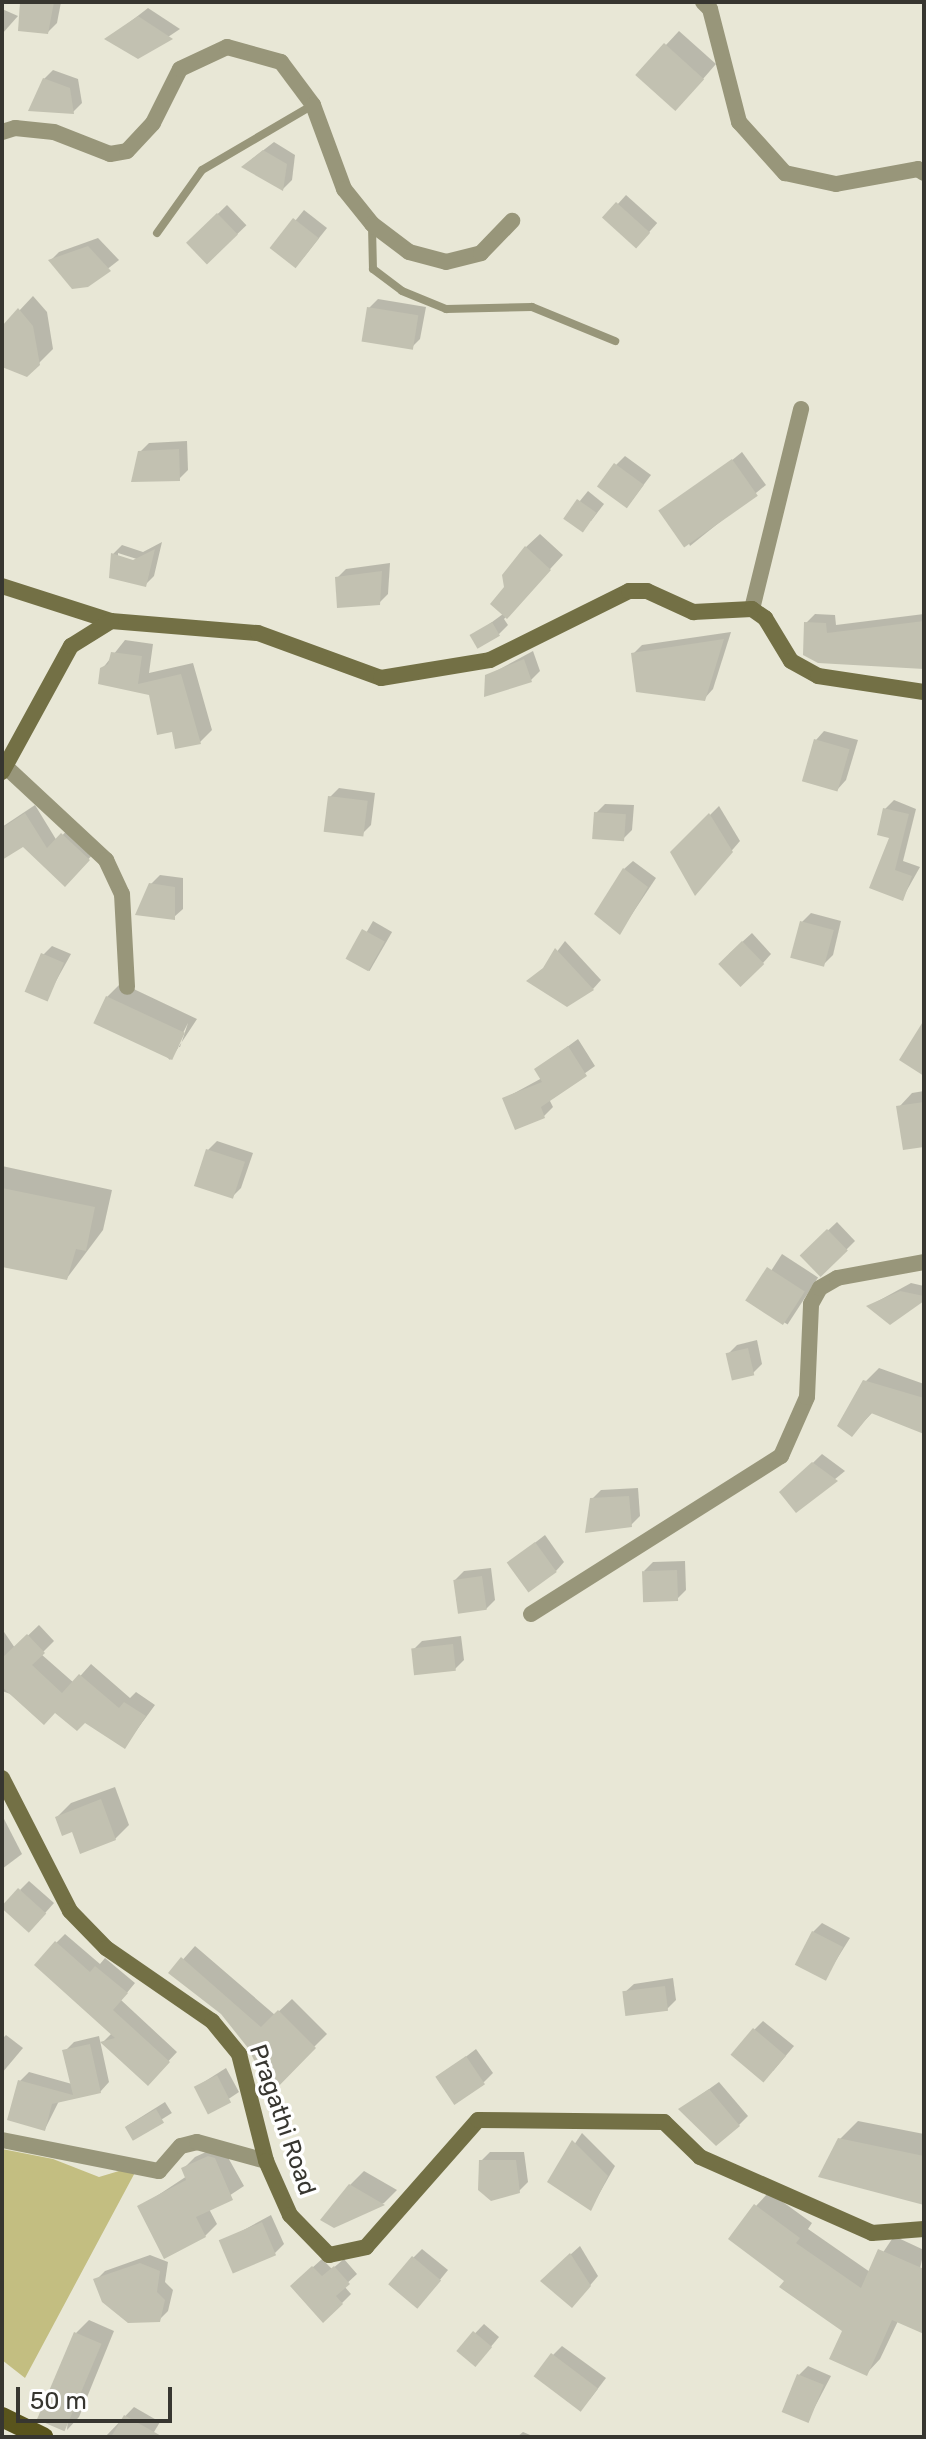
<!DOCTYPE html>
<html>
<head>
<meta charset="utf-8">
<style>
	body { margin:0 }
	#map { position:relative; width:926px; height:2439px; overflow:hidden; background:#e8e7d6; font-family:Rubik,sans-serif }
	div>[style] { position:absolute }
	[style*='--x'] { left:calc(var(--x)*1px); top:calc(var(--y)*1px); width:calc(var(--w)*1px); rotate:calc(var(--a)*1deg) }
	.green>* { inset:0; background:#c3be81 }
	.shadow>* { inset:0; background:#0003; transform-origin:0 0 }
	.building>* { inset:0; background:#c2c1b1; transform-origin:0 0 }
	.lane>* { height:8px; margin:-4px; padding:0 4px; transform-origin:4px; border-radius:4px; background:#98967a }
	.street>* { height:16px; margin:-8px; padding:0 8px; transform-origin:8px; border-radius:8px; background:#98967a }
	.secondary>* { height:16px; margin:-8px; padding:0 8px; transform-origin:8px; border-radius:8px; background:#737045 }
	.primary>* { height:20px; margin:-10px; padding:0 10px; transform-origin:10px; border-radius:10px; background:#59541c }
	span { translate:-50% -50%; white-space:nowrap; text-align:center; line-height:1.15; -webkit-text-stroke:7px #fff; paint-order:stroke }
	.street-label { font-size:24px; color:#373630 }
	.frame { position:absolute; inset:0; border:4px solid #373630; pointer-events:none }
	.scale { position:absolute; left:16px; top:2387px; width:156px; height:36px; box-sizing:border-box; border:4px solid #373630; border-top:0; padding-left:10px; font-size:24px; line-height:28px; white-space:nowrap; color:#373630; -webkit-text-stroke:6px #fff; paint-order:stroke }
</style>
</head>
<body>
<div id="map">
	<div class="green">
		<div style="clip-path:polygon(2px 2149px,53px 2159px,99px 2177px,139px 2165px,25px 2378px,2px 2360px)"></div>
	</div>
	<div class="shadow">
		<div style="clip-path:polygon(22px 2px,61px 2px,57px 23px,48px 32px)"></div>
		<div style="clip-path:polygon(148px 8px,180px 29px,138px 57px,108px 39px)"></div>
		<div style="clip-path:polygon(2px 9px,18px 16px,2px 34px)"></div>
		<div style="clip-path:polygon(679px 31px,716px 64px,689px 95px,638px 75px)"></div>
		<div style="clip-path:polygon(53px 70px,78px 79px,82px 103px,73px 112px,44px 79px)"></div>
		<div style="clip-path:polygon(274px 142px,295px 155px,292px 180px,283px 189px,252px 159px)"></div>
		<div style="left:626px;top:195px;width:42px;height:30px;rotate:42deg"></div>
		<div style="left:227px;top:205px;width:28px;height:54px;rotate:46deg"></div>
		<div style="clip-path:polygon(304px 210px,327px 228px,304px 257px,273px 248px)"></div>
		<div style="clip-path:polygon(98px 238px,119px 260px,87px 285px,51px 260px,59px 252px)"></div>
		<div style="clip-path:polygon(33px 296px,47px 312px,53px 349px,27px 375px,2px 365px,2px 329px)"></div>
		<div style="clip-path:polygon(378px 299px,426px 307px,420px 339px,411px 348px,369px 308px)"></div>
		<div style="clip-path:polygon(187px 441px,188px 470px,179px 479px,140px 452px,149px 443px)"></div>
		<div style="clip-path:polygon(742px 452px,766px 485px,690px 546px,674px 508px)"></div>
		<div style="clip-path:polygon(625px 456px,651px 475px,627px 507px,616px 465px)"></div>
		<div style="clip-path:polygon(588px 491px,604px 504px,591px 521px,566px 518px)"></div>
		<div style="clip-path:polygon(540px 534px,563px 555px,504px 619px,508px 625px,499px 634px,473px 636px,503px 614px,507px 588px,526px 547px)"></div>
		<div style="clip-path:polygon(evenodd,162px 542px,154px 576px,145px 585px,113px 554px,122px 545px,143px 552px,162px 542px,118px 553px,143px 561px,142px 564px,118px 557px,118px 553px)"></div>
		<div style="clip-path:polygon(390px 563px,388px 594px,379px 603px,337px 578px,346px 569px)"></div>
		<div style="clip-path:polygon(815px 614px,835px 615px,836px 625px,924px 614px,924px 667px,818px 661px,806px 623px)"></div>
		<div style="clip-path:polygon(731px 632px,713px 689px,704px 699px,633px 654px,642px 645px)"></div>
		<div style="clip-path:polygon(125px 640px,153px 644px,149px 673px,193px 663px,212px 730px,200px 742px,173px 729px,150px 694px,102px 669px)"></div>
		<div style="clip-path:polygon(533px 651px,540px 671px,531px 680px,487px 676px)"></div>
		<div style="clip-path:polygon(824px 731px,858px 740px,846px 780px,837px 790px,816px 740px)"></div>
		<div style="clip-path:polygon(339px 788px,375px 793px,371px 825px,362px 834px,330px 797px)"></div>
		<div style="clip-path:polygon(894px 800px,916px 809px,903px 861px,920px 867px,902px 899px,872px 887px,891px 837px,885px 809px)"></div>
		<div style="clip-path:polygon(605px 804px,634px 805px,632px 830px,623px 839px,596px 813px)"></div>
		<div style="clip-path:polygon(35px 805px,57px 841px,71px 826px,97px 850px,65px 884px,23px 844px,2px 858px,2px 827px)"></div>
		<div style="clip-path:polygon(719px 806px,740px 841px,703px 884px,672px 853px)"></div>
		<div style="clip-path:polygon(633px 861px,656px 878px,620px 932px,624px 869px)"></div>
		<div style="clip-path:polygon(160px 875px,183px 878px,183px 909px,174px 917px,151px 884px)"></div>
		<div style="clip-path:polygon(811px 913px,841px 921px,833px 955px,824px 964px,802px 922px)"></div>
		<div style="left:373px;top:921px;width:22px;height:45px;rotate:30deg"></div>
		<div style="clip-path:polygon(752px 933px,771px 954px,763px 963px,729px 954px)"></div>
		<div style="clip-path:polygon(565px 941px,601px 980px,593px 989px,547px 965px)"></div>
		<div style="clip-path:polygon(52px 946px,71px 954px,46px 999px,43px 955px)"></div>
		<div style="clip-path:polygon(evenodd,121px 983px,197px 1019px,170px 1060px,107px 997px,121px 983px,188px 1023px,180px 1047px,176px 1047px,188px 1023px)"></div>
		<div style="clip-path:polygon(578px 1039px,595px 1066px,549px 1099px,553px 1107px,544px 1116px,505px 1098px,542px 1078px,537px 1069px)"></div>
		<div style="clip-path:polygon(924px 1091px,924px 1145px,899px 1107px,912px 1093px)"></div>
		<div style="clip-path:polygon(217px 1141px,253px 1153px,241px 1188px,232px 1197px,208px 1150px)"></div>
		<div style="clip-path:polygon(2px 1166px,112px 1190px,103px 1230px,67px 1278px,2px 1265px)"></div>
		<div style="clip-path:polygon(837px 1222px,855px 1241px,846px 1250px,802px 1255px)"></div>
		<div style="left:782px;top:1254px;width:43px;height:56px;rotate:33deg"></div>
		<div style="clip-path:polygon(911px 1283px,924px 1286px,924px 1298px,869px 1306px)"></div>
		<div style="clip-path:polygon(757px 1340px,762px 1364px,753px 1373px,728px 1354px,737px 1345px)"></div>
		<div style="clip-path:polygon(879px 1368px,924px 1384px,924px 1432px,873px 1412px,852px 1434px,865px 1382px)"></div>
		<div style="clip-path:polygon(822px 1454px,845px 1471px,797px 1510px,782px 1493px)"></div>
		<div style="clip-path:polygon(638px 1488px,640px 1516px,631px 1525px,592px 1499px,601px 1490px)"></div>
		<div style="clip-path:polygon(545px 1535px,564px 1562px,556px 1571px,519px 1555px)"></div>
		<div style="clip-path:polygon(685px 1561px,686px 1590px,677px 1599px,644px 1571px,653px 1562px)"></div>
		<div style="clip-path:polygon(491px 1568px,495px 1600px,486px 1609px,455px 1580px,464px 1571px)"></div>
		<div style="clip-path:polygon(39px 1625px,54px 1641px,41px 1654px,74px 1683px,91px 1664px,130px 1698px,136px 1692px,155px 1705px,125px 1746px,85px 1721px,2px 1691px,2px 1629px,15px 1648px)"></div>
		<div style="clip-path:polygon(461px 1636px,464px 1660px,455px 1669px,413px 1650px,422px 1641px)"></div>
		<div style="clip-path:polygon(115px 1787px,129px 1825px,115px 1839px,73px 1829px,57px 1817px,71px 1803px)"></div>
		<div style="clip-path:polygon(2px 1815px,22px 1854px,2px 1869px)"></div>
		<div style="clip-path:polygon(29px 1881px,54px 1903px,38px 1921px,20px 1890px)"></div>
		<div style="clip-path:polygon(822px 1923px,850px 1938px,825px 1978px,813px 1932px)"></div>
		<div style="clip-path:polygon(65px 1934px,100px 1964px,105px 1958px,135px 1983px,121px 2000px,177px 2052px,148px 2083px,103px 2042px,112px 2033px,56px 1943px)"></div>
		<div style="clip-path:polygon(195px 1946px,275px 2015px,292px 1999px,327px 2034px,271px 2090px,250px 2046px,222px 2013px,171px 1973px)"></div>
		<div style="clip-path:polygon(673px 1978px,676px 2000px,667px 2009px,624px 1993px,634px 1984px)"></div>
		<div style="clip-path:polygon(763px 2021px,794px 2046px,773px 2071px,754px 2030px)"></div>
		<div style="clip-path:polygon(6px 2035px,23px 2048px,2px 2073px,2px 2039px)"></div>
		<div style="clip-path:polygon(99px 2036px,109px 2082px,100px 2092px,59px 2101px,45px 2129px,20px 2081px,29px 2072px,72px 2084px,65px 2051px,74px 2042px)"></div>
		<div style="clip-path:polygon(476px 2049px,493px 2073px,484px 2082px,438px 2078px)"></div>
		<div style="clip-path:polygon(226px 2068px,239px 2092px,209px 2112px,196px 2087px)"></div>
		<div style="clip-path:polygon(719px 2082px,748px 2116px,739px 2125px,681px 2109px)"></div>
		<div style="left:165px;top:2102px;width:13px;height:46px;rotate:58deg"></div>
		<div style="clip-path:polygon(858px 2121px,924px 2134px,924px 2203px,840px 2139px)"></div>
		<div style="clip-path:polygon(582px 2133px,615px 2166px,591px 2208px,550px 2181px)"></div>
		<div style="clip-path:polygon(221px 2145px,244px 2186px,209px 2209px,217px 2224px,205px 2236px,140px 2207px,187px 2176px,183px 2169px,195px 2157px)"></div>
		<div style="clip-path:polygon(490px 2152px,524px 2152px,528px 2182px,518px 2192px,481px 2161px)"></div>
		<div style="clip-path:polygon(364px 2171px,397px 2190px,384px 2203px,334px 2226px,350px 2185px)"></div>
		<div style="clip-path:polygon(769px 2192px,812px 2223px,808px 2229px,870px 2272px,894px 2236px,924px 2250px,920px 2269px,924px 2271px,924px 2332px,898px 2321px,880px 2359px,867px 2373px,844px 2330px,787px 2280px,756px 2206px)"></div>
		<div style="clip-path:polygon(271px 2215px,284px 2244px,275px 2253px,222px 2242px)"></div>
		<div style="clip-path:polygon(580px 2246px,598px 2276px,581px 2296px,551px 2272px)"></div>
		<div style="clip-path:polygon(422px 2249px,448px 2270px,426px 2297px,413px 2258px)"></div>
		<div style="clip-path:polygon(150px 2255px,168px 2262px,165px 2282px,173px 2290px,168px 2311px,159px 2320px,96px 2280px,105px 2271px)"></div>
		<div style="clip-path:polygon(322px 2259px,332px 2269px,344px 2259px,357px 2274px,344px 2286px,351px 2294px,342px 2303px,302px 2277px)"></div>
		<div style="clip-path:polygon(89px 2320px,114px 2331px,79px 2417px,67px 2430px,76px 2333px)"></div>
		<div style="clip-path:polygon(484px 2324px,499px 2337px,484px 2355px,459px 2350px)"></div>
		<div style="clip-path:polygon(562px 2346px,606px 2378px,590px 2399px,553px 2355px)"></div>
		<div style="clip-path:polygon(808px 2366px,831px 2376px,808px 2420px,799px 2375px)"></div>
		<div style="clip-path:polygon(134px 2407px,160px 2422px,151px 2437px,105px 2437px)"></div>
		<div style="clip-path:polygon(523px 2432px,535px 2437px,517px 2437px)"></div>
	</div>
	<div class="building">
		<div style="clip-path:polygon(20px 2px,54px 2px,48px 34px,18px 31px)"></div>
		<div style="clip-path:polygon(138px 16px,173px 39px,138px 59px,104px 39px)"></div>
		<div style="left:664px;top:43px;width:54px;height:43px;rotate:42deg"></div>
		<div style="clip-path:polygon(43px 78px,70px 88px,74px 114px,28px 111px)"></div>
		<div style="clip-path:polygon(263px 150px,287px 164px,283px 191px,241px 167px)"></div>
		<div style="left:616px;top:202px;width:46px;height:21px;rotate:42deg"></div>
		<div style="left:217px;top:213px;width:30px;height:43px;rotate:46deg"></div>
		<div style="left:293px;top:218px;width:33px;height:38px;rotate:38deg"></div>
		<div style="clip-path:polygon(88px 246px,111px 271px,88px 287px,72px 289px,48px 260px)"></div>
		<div style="left:367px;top:307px;width:52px;height:35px;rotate:9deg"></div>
		<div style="clip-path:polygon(18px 308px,33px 326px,40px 365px,27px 377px,2px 367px,2px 326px)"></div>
		<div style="clip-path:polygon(179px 449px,180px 481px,131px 482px,138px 451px)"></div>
		<div style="left:732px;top:459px;width:45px;height:90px;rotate:55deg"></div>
		<div style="left:614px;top:463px;width:37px;height:29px;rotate:36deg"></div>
		<div style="left:577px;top:499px;width:24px;height:24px;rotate:35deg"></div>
		<div style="clip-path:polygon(525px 546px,551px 570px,507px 619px,490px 604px,504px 587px,502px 575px)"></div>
		<div style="clip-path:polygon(155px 549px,146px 587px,109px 578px,111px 553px,133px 560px)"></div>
		<div style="clip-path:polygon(382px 571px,380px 605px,337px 608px,335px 577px)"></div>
		<div style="clip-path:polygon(924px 621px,924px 669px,818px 663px,803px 655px,804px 622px,826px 623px,827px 633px)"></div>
		<div style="left:492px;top:622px;width:16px;height:26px;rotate:60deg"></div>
		<div style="clip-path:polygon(724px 639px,705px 701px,636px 692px,631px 653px)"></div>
		<div style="clip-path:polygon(111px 652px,142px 656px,138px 684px,181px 674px,201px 744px,175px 749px,172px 732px,157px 735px,149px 695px,98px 684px,100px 668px,108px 664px)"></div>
		<div style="clip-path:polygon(524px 659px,532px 682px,484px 697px,485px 675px)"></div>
		<div style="left:814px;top:739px;width:37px;height:44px;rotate:16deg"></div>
		<div style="left:328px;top:796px;width:40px;height:36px;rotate:7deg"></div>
		<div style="clip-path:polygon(883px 808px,909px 814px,895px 870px,912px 876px,903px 901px,869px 888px,889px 838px,877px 835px)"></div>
		<div style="left:594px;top:812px;width:32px;height:27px;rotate:4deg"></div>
		<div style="clip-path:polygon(25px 813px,47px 848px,61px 833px,90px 860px,65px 887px,23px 847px,2px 860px,2px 828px)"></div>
		<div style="clip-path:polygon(709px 813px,733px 852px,695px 896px,670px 852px)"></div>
		<div style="clip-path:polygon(623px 868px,648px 887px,620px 935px,594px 914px)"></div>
		<div style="clip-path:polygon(149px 883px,175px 887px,175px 920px,135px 915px)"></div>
		<div style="left:800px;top:921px;width:35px;height:38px;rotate:15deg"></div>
		<div style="left:362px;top:929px;width:26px;height:34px;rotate:29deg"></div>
		<div style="left:742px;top:941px;width:32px;height:33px;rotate:46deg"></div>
		<div style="clip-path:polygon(555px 948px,594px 990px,567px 1007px,526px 981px,543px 968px)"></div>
		<div style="left:41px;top:953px;width:25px;height:42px;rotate:23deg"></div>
		<div style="left:106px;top:996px;width:87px;height:30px;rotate:25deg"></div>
		<div style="clip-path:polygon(924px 1020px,924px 1076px,899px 1060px)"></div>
		<div style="clip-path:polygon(568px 1046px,587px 1076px,541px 1107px,545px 1118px,515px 1130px,502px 1098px,542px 1082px,534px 1069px)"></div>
		<div style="clip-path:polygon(924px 1102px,924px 1147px,903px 1150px,896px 1106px)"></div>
		<div style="left:206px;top:1149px;width:41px;height:39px;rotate:18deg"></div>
		<div style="clip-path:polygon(2px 1188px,95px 1207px,86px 1251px,76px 1249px,67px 1280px,2px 1267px)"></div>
		<div style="left:827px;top:1229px;width:30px;height:38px;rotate:46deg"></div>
		<div style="left:767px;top:1267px;width:45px;height:40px;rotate:33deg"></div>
		<div style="clip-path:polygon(900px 1291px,924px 1296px,924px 1301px,890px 1325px,866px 1306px)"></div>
		<div style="left:748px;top:1348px;width:28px;height:23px;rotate:77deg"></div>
		<div style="clip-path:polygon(863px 1380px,924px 1398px,924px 1434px,871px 1413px,852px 1437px,837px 1426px)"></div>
		<div style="clip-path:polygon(812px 1462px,838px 1481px,796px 1513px,779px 1492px)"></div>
		<div style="clip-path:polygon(629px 1496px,632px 1527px,585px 1533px,590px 1498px)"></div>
		<div style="left:535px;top:1542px;width:37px;height:35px;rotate:54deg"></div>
		<div style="left:677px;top:1570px;width:31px;height:35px;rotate:88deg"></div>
		<div style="left:482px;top:1576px;width:34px;height:29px;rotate:82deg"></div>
		<div style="clip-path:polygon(27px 1634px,45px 1653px,32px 1665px,62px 1693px,79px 1674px,119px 1708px,124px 1702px,146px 1716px,125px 1749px,85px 1723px,77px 1731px,55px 1713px,44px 1725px,2px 1687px,2px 1658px)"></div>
		<div style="left:453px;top:1644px;width:27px;height:42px;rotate:84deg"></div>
		<div style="clip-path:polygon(101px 1799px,116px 1840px,80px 1854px,72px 1832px,62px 1836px,55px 1817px)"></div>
		<div style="left:18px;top:1888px;width:38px;height:26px;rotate:42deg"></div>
		<div style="left:812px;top:1931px;width:35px;height:38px;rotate:27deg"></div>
		<div style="clip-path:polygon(55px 1941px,90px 1972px,95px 1966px,128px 1993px,113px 2010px,170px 2062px,148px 2086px,100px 2042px,115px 2038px,34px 1965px)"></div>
		<div style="clip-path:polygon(181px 1957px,261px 2027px,278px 2010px,316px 2048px,271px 2094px,248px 2048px,221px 2014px,168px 1973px)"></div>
		<div style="left:665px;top:1986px;width:25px;height:43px;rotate:83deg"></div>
		<div style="left:753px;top:2028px;width:43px;height:35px;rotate:40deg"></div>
		<div style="clip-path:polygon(90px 2044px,101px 2093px,52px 2104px,45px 2131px,7px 2120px,18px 2080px,73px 2095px,62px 2050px)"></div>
		<div style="left:466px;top:2056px;width:34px;height:37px;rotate:56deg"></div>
		<div style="left:217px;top:2075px;width:31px;height:26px;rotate:63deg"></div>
		<div style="clip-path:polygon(709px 2089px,740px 2126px,716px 2146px,678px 2109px)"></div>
		<div style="left:156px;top:2109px;width:16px;height:36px;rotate:60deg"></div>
		<div style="clip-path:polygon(838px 2138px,924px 2156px,924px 2205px,818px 2177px)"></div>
		<div style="clip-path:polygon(572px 2140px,608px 2176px,591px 2211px,547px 2182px)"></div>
		<div style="clip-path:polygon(208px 2156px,215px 2158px,233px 2200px,196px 2217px,206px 2237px,164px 2259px,137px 2206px,186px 2180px,181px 2168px)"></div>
		<div style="clip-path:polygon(479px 2160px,516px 2160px,520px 2193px,491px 2201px,478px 2190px)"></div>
		<div style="clip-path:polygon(349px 2184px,385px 2205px,334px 2228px,320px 2220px)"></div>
		<div style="clip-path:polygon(754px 2204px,800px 2238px,796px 2243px,861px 2288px,878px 2249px,924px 2269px,924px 2334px,892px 2320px,867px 2376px,829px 2359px,842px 2331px,779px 2287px,784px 2281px,728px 2239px)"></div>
		<div style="left:262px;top:2222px;width:36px;height:47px;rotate:67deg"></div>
		<div style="clip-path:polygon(570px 2253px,591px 2286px,572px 2308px,540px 2281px)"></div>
		<div style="left:412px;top:2256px;width:38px;height:37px;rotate:40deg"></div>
		<div style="clip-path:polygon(140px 2263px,160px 2271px,157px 2292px,165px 2300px,160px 2322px,128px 2323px,102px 2302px,93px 2279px)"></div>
		<div style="clip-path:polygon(312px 2266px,322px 2276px,334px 2266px,350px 2284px,336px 2296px,343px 2304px,323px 2323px,290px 2286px)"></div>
		<div style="left:473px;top:2331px;width:25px;height:26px;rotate:40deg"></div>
		<div style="left:74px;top:2332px;width:30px;height:95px;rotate:23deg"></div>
		<div style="left:551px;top:2353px;width:59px;height:29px;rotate:37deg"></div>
		<div style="left:797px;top:2374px;width:29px;height:41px;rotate:22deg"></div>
		<div style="clip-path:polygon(124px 2415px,163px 2437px,111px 2437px)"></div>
	</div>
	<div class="lane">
		<div style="--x:372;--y:226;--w:43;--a:88.7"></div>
		<div style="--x:373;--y:269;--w:36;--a:37"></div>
		<div style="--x:402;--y:291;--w:48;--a:22.2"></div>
		<div style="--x:446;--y:309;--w:86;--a:-1.3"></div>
		<div style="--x:532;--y:307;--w:90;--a:22.3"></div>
		<div style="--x:157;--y:233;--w:77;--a:-54.5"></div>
		<div style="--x:202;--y:170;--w:129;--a:-30.4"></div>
	</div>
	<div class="street">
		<div style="--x:703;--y:2;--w:10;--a:45"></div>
		<div style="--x:710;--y:9;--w:117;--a:75.6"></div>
		<div style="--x:739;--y:122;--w:69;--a:48"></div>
		<div style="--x:785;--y:173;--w:52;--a:12.2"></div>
		<div style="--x:836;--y:184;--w:83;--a:-10.4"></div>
		<div style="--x:918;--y:169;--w:7;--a:34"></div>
		<div style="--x:2;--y:132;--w:14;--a:-17"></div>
		<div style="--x:15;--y:128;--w:39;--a:6"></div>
		<div style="--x:54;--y:132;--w:60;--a:21.4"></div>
		<div style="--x:110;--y:154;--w:17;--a:-10"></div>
		<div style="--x:127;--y:151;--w:38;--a:-47"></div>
		<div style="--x:153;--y:123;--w:60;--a:-63.4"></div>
		<div style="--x:180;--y:69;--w:52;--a:-25.1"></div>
		<div style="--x:227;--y:47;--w:56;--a:15.5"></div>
		<div style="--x:281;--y:62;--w:54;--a:53.3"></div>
		<div style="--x:313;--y:105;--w:90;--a:69.7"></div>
		<div style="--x:344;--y:189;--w:45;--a:51.3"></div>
		<div style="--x:372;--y:224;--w:46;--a:37.1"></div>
		<div style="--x:409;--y:252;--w:38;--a:15"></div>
		<div style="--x:446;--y:262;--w:36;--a:-14"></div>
		<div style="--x:481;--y:253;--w:45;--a:-45.9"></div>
		<div style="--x:752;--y:609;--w:206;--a:-76.2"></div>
		<div style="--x:6;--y:767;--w:137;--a:42.9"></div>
		<div style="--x:106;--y:860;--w:38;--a:65"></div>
		<div style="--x:122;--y:894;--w:93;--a:86.9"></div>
		<div style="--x:531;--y:1614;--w:296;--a:-32.3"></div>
		<div style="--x:781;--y:1456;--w:64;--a:-66.2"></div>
		<div style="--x:807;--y:1397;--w:93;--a:-87.5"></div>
		<div style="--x:811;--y:1304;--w:18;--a:-61"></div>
		<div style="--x:820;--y:1288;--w:20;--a:-30"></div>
		<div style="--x:837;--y:1278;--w:88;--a:-10.4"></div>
		<div style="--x:2;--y:2140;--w:160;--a:11.2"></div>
		<div style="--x:159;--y:2171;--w:33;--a:-49"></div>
		<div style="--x:181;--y:2146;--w:16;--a:-14"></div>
		<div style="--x:197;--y:2142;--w:72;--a:15.4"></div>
	</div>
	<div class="secondary">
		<div style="--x:2;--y:586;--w:114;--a:17.8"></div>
		<div style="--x:111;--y:621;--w:147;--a:4.7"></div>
		<div style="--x:258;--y:633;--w:131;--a:20.1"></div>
		<div style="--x:381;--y:678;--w:110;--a:-9.4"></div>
		<div style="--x:490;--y:660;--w:155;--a:-26.4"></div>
		<div style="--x:629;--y:591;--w:18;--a:0"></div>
		<div style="--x:647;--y:591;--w:51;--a:24.5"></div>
		<div style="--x:693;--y:612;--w:59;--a:-2.9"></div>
		<div style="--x:752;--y:609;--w:16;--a:35"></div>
		<div style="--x:765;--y:618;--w:50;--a:58.8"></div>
		<div style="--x:791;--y:661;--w:31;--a:29"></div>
		<div style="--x:818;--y:676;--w:107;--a:8.6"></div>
		<div style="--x:2;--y:772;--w:144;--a:-61.3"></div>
		<div style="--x:71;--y:646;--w:47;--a:-32"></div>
		<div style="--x:2;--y:1778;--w:149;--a:62.9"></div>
		<div style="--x:70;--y:1911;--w:52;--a:45.8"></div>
		<div style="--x:106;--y:1948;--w:129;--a:34.6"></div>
		<div style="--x:212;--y:2021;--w:43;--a:50.7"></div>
		<div style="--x:239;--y:2054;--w:110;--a:75.8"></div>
		<div style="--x:266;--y:2161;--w:59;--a:66"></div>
		<div style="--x:290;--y:2215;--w:56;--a:45.7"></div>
		<div style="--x:329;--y:2255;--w:38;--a:-12"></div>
		<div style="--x:366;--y:2247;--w:169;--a:-48.6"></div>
		<div style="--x:478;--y:2120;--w:186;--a:0.6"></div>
		<div style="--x:664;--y:2122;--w:50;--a:44.2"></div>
		<div style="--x:700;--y:2157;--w:188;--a:23.8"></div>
		<div style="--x:872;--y:2233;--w:52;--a:-4.4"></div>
	</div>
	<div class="primary">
		<div style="--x:2;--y:2417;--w:46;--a:26"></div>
	</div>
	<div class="street-label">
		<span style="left:282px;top:2120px;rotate:71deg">Pragathi Road</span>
	</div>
	<div class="frame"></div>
	<div class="scale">50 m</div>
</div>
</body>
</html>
